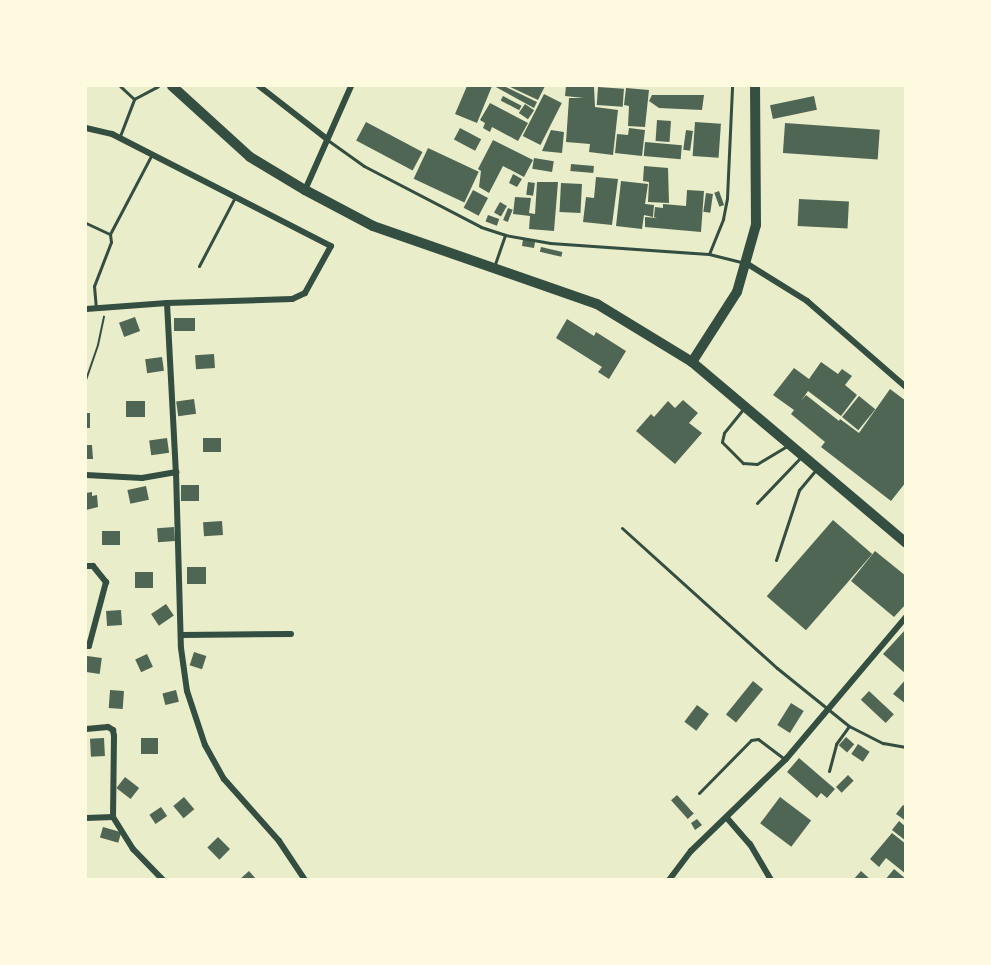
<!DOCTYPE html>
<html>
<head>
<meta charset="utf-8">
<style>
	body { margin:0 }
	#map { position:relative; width:991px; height:965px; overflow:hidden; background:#e9edc9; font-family:Poppins,sans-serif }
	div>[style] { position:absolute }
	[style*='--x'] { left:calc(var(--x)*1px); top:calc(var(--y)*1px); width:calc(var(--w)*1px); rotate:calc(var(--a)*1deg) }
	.building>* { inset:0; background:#4f6655; transform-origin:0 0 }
	.path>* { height:2px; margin:-1px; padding:0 1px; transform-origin:1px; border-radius:1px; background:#344e41 }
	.service>* { height:3px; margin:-1.5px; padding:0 1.5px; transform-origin:1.5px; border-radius:1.5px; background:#344e41 }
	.minor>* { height:6px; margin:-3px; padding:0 3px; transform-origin:3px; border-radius:3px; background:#344e41 }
	.trunk>* { height:10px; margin:-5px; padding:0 5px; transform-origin:5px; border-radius:5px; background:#344e41 }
	span { translate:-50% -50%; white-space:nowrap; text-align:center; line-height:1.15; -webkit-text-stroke:6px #fefae0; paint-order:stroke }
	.frame { position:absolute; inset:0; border:87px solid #fefae0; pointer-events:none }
</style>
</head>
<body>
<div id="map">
	<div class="building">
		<div style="clip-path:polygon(467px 86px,492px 86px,477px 123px,455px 114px)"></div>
		<div style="clip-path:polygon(494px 86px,504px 86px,537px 102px,534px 108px)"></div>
		<div style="clip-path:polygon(508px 86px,545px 86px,538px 100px)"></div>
		<div style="clip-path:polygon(566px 86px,594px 87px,595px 107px,618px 110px,613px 155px,589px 152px,590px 144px,566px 142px,569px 98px,584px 98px,565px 96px)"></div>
		<div style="left:598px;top:87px;width:26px;height:18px;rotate:4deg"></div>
		<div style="clip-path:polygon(626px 88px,649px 90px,645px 127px,628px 126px,629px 106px,624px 105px)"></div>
		<div style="left:544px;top:94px;width:20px;height:47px;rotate:27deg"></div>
		<div style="clip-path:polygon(652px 95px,704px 95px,702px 110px,659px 108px,649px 101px)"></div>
		<div style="left:503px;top:96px;width:21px;height:5px;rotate:28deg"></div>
		<div style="left:814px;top:96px;width:14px;height:45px;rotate:78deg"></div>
		<div style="clip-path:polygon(490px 103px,528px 123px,518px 141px,492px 127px,490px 132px,483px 128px,485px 123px,480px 120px)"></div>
		<div style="left:525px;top:104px;width:11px;height:11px;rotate:34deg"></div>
		<div style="left:657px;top:120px;width:14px;height:21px;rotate:4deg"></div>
		<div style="left:366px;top:122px;width:64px;height:21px;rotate:28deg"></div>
		<div style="left:695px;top:122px;width:26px;height:34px;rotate:4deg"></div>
		<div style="left:785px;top:123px;width:95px;height:30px;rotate:4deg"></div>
		<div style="left:460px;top:128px;width:24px;height:13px;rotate:28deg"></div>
		<div style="clip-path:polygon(629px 128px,645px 130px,642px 156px,615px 153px,617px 134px,628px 135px)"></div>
		<div style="clip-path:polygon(551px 130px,564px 132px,562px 153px,542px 151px)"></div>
		<div style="left:686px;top:130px;width:7px;height:20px;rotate:8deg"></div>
		<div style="clip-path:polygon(493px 140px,533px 160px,524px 177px,503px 166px,489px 193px,479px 187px,481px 171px,478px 169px)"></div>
		<div style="left:645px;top:142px;width:37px;height:14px;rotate:5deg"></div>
		<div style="left:428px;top:148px;width:56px;height:34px;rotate:25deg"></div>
		<div style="left:534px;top:158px;width:20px;height:11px;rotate:9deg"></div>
		<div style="left:571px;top:164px;width:23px;height:7px;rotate:5deg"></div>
		<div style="clip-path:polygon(644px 166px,668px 168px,669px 203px,648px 202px,649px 182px,643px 181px)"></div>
		<div style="clip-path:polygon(513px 174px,522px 179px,517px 187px,509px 183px)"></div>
		<div style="clip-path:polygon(596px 177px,618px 179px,612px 225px,583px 222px,586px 197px,594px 198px)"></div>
		<div style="clip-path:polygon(621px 181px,648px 184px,645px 204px,654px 205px,653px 217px,644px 215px,642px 229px,616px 226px)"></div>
		<div style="left:528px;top:182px;width:7px;height:13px;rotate:8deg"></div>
		<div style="clip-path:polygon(537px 182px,558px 182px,554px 231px,529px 229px,530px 216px,513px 214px,515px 197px,531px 198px,529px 213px,535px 214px)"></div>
		<div style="left:561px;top:183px;width:21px;height:29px;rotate:3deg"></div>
		<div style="left:473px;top:190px;width:17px;height:20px;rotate:28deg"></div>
		<div style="clip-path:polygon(687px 190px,704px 191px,701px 232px,645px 227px,645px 217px,657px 218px,654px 217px,655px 207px,663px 208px,663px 204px,686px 206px)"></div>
		<div style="left:719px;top:191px;width:15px;height:5px;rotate:70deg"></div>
		<div style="left:706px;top:193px;width:7px;height:19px;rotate:8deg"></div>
		<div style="left:799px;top:199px;width:50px;height:27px;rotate:3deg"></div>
		<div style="left:500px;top:202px;width:8px;height:12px;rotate:30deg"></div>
		<div style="left:508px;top:208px;width:5px;height:13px;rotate:22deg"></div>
		<div style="left:488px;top:215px;width:12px;height:7px;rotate:20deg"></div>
		<div style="clip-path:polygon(523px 239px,535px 242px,534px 248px,522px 246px)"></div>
		<div style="left:541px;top:247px;width:22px;height:5px;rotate:13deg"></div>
		<div style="left:135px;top:317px;width:15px;height:17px;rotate:70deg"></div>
		<div style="left:174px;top:318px;width:21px;height:13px"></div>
		<div style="clip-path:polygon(567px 319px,594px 336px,596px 332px,626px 351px,609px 379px,598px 372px,602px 367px,556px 338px)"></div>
		<div style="left:214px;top:354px;width:14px;height:19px;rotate:86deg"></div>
		<div style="left:162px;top:357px;width:14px;height:17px;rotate:82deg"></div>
		<div style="clip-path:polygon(821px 362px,838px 374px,842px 369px,852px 376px,845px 385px,857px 395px,841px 416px,808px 391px,801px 401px,806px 395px,839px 421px,840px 419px,859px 433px,890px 389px,906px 401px,906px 482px,891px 501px,821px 447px,825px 442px,791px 414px,794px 410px,773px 395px,794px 368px,809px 379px)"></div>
		<div style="left:859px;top:396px;width:21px;height:27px;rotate:39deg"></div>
		<div style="left:194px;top:399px;width:15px;height:18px;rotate:82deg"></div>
		<div style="clip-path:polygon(683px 400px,698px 413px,689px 423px,702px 433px,675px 464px,636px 431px,651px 414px,654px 417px,668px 401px,675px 408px)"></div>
		<div style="left:126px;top:401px;width:19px;height:16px"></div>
		<div style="left:86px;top:413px;width:4px;height:15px"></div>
		<div style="left:167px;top:438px;width:15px;height:18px;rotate:82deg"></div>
		<div style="left:203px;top:438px;width:18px;height:14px"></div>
		<div style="clip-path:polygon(86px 445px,92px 445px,93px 459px,86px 459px)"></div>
		<div style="left:181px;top:485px;width:18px;height:16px"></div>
		<div style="left:146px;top:486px;width:14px;height:19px;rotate:78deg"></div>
		<div style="clip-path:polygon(92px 492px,92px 496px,97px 495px,98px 507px,86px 510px,86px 493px)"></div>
		<div style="left:833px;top:520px;width:52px;height:101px;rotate:41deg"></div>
		<div style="left:222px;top:521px;width:14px;height:19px;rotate:86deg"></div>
		<div style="left:174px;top:527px;width:14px;height:17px;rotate:86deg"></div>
		<div style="left:102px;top:531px;width:18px;height:14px"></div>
		<div style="clip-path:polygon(875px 551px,906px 576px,906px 604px,894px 617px,851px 581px)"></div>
		<div style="left:187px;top:567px;width:19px;height:17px"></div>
		<div style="left:135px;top:572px;width:18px;height:16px"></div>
		<div style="left:166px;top:604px;width:14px;height:18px;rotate:56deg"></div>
		<div style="left:121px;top:610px;width:15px;height:15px;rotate:86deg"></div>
		<div style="clip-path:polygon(906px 629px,906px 674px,883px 654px)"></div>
		<div style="left:194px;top:652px;width:13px;height:14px;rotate:18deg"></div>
		<div style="left:147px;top:654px;width:14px;height:13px;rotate:65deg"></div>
		<div style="left:87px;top:656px;width:15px;height:16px;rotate:8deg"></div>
		<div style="clip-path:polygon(906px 679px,906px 704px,893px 694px)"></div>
		<div style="left:753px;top:681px;width:13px;height:43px;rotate:39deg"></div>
		<div style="left:110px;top:690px;width:14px;height:18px;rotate:4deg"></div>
		<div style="left:176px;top:690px;width:12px;height:14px;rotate:76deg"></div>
		<div style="left:869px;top:691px;width:34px;height:12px;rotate:43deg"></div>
		<div style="left:791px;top:703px;width:15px;height:26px;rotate:32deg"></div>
		<div style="left:697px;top:705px;width:15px;height:21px;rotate:37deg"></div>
		<div style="left:846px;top:737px;width:11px;height:11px;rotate:41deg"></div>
		<div style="left:104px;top:738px;width:18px;height:14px;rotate:87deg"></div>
		<div style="left:158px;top:738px;width:16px;height:17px;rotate:90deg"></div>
		<div style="left:858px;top:744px;width:14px;height:12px;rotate:34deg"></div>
		<div style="clip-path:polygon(799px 758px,835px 789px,827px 798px,821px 793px,817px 798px,787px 772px)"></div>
		<div style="left:848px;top:775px;width:8px;height:17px;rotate:45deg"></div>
		<div style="left:125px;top:777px;width:18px;height:14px;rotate:38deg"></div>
		<div style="left:677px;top:795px;width:25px;height:8px;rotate:48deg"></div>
		<div style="left:184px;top:797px;width:16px;height:14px;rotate:50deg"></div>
		<div style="left:780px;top:797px;width:39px;height:33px;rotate:37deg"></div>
		<div style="clip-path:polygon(903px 805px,906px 807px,906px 821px,896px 814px)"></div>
		<div style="left:161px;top:807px;width:11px;height:14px;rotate:56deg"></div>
		<div style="clip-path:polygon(697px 819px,702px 825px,695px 830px,691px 823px)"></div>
		<div style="clip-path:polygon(899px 821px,906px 827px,906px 841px,892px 830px)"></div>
		<div style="left:103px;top:827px;width:19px;height:11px;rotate:16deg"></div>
		<div style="clip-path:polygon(892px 833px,906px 844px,906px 874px,886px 858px,879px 867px,870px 859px)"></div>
		<div style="left:218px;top:837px;width:17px;height:15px;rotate:45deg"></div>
		<div style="clip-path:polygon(894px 869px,906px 879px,906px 880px,885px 880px)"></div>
		<div style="clip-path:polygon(249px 871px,257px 880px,239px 880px)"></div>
		<div style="clip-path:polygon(861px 871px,871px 880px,853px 880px)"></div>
	</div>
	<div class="path">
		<div style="--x:86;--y:380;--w:37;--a:-71"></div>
		<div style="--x:98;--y:345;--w:29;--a:-78"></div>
	</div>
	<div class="service">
		<div style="--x:134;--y:99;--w:27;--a:-28"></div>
		<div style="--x:120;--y:136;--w:40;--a:-69"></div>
		<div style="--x:134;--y:99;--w:19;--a:-137"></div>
		<div style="--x:329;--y:141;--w:43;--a:35.5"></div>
		<div style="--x:364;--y:166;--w:132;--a:27.5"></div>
		<div style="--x:481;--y:227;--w:25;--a:18"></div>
		<div style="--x:505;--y:235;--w:46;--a:10.1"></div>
		<div style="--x:550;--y:243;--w:159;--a:4"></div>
		<div style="--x:709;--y:254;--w:34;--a:14"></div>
		<div style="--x:86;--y:223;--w:26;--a:25"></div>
		<div style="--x:110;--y:234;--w:8;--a:83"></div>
		<div style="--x:111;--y:242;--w:47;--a:111.1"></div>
		<div style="--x:94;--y:286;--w:23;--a:85"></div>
		<div style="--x:110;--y:234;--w:88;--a:-62.3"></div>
		<div style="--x:709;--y:254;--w:38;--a:-68"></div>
		<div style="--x:723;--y:219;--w:21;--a:-79"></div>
		<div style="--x:727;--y:198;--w:112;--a:-87.4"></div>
		<div style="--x:495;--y:264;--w:31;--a:-71"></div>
		<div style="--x:199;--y:266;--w:78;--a:-62.4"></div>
		<div style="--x:744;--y:408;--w:32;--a:129"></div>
		<div style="--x:724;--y:433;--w:9;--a:103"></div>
		<div style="--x:722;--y:442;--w:30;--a:45"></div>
		<div style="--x:743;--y:463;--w:14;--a:4"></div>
		<div style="--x:757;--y:464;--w:35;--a:-31"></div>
		<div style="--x:757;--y:503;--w:64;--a:-46.3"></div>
		<div style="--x:622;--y:528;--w:209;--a:42.1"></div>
		<div style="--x:777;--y:668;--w:92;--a:38.9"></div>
		<div style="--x:849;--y:726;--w:38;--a:27"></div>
		<div style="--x:883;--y:743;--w:23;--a:10"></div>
		<div style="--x:776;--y:560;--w:74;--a:-71.8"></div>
		<div style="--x:799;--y:490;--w:26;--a:-50"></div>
		<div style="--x:829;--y:771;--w:28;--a:-75"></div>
		<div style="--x:836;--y:744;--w:22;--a:-54"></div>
		<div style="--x:699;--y:793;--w:74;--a:-45.5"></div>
		<div style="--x:751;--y:740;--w:7;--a:-8"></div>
		<div style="--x:758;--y:739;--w:34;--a:37"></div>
	</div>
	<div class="minor">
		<div style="--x:259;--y:86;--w:86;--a:37.9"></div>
		<div style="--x:86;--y:128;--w:27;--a:13"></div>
		<div style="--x:112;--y:134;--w:246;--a:27.1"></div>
		<div style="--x:331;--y:246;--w:54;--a:119"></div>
		<div style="--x:305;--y:293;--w:14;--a:155"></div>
		<div style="--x:292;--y:299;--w:125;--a:178.2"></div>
		<div style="--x:167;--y:303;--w:81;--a:175.8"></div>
		<div style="--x:305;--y:190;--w:114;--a:-66.1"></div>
		<div style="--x:746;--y:263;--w:72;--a:31.9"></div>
		<div style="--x:807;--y:301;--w:131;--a:41"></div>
		<div style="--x:167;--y:303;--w:169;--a:87"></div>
		<div style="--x:176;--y:472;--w:176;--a:88.4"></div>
		<div style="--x:181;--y:648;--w:43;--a:82.1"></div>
		<div style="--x:187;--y:691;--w:57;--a:71.6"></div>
		<div style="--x:205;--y:745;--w:39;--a:61"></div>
		<div style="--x:224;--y:779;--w:83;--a:48.4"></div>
		<div style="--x:279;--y:841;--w:47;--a:56.3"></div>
		<div style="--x:86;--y:475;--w:56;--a:3.1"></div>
		<div style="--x:142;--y:478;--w:35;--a:-10"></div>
		<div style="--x:86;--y:566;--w:7;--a:0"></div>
		<div style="--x:93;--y:566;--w:21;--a:51"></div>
		<div style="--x:106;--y:582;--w:66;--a:104.9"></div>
		<div style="--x:89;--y:646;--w:3;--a:180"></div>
		<div style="--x:182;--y:635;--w:109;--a:-0.5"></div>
		<div style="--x:86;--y:729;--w:22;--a:-5"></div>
		<div style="--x:108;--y:727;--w:6;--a:31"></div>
		<div style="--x:113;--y:730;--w:6;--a:81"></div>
		<div style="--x:114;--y:736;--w:81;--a:90.7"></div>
		<div style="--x:113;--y:817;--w:27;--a:178"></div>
		<div style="--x:113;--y:817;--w:38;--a:58"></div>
		<div style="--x:133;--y:849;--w:43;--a:45.9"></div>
		<div style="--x:727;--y:818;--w:35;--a:49"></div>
		<div style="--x:750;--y:844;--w:42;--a:59.7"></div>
		<div style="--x:669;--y:880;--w:36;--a:-53"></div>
		<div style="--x:691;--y:851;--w:132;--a:-44.1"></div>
		<div style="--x:786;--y:759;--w:186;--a:-49.8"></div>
	</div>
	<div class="trunk">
		<div style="--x:172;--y:86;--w:105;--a:42.3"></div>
		<div style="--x:250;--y:157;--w:64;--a:31"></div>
		<div style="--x:305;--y:190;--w:77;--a:27.9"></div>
		<div style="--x:373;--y:226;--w:237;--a:19.2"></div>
		<div style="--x:597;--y:304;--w:111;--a:31.4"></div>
		<div style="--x:692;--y:362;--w:280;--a:40.2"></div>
		<div style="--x:692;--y:362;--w:83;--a:-57.3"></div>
		<div style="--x:737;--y:292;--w:70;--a:-74.2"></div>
		<div style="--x:756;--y:225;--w:139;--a:-90.4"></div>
	</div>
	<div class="frame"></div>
</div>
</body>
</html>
